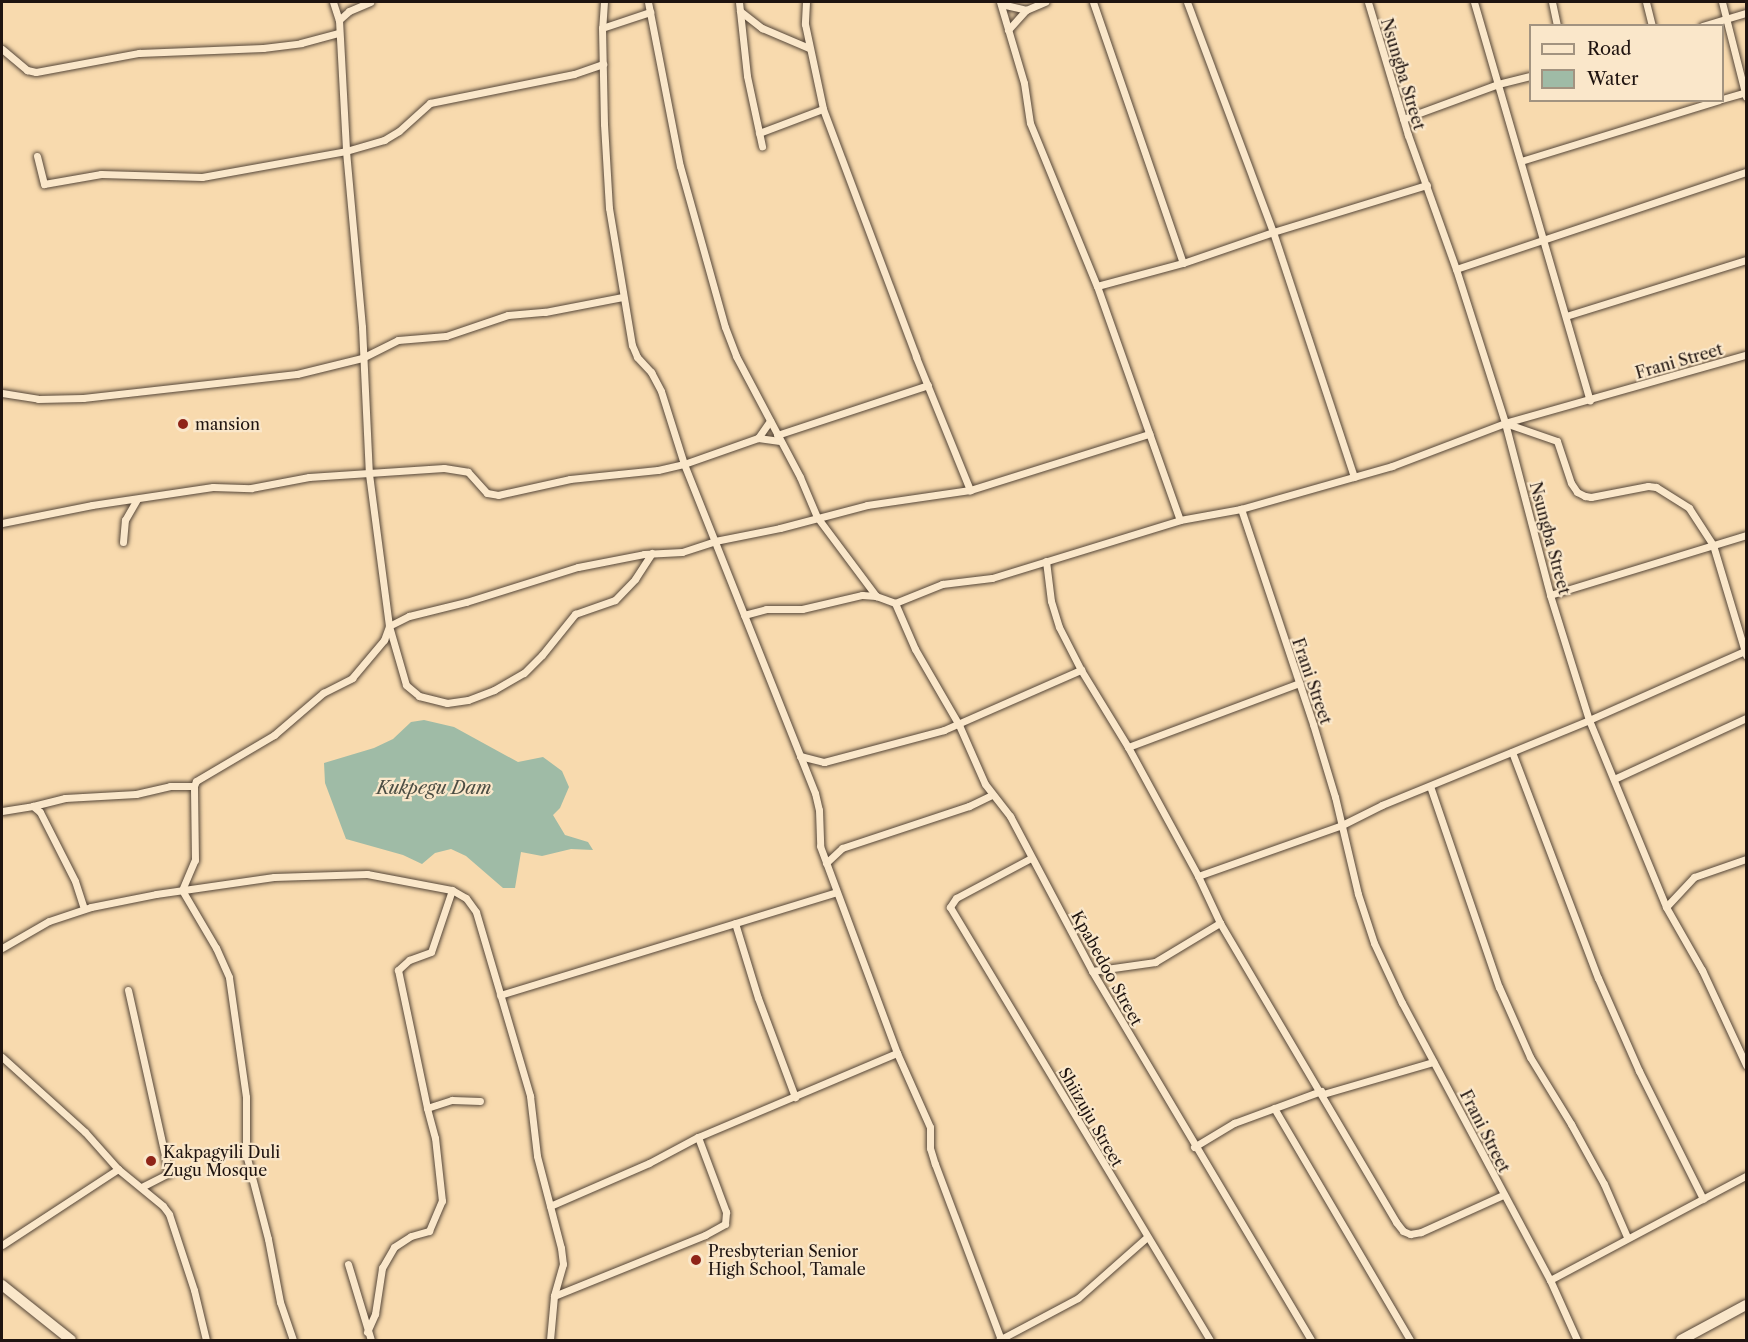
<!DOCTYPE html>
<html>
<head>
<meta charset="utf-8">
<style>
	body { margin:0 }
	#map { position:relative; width:1748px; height:1342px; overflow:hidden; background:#f8daae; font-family:"Libre Caslon Text",serif }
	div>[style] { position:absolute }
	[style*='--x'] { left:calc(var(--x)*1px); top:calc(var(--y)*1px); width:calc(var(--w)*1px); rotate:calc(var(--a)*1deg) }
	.water>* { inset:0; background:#9fbba6 }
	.roads { filter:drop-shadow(0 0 2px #554638) drop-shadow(0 0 2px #554638) }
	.street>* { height:7px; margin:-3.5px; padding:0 3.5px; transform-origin:3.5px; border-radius:3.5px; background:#fae7ca }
	.secondary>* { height:10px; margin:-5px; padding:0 5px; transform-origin:5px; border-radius:5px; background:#fae7ca }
	.dots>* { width:16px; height:16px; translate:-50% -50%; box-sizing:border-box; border:3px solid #fae7ca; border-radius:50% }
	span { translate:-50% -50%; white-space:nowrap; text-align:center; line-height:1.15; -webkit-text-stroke:4.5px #fae7ca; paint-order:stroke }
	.street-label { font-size:16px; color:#1f1410 }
	.poi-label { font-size:16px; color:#1f1410 }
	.left { translate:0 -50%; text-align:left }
	.water-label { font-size:18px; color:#4c4e44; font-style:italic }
	.frame { position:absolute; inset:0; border:3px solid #1f1410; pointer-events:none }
	.legend { position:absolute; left:1529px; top:24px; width:195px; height:78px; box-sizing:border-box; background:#fae7ca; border:2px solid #a29380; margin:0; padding:8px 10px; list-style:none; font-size:18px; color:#1f1410 }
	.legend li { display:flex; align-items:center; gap:12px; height:30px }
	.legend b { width:30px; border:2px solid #a29380 }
</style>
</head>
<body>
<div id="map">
	<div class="water">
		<div style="clip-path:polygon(424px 720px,454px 727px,518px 762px,543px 757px,562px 771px,569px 787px,560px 808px,553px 815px,565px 835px,588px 842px,593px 850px,571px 849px,542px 856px,521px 852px,515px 888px,503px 888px,466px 856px,451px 849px,435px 853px,422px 864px,403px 855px,346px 839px,325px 783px,324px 763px,374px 748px,393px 739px,411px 722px)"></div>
	</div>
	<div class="roads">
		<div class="street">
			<div style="--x:333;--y:2;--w:19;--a:72"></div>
			<div style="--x:339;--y:20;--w:131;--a:86.9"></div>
			<div style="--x:346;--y:151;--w:177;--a:84.8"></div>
			<div style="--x:362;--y:327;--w:147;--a:87.3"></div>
			<div style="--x:369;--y:474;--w:153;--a:82.5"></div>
			<div style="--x:389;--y:626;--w:61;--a:73.9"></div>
			<div style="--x:406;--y:685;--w:17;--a:40"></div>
			<div style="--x:419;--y:696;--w:29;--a:14"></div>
			<div style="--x:447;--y:703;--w:21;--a:-8"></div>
			<div style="--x:468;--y:700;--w:28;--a:-21"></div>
			<div style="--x:494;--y:690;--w:34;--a:-30"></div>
			<div style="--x:524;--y:673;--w:25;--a:-45"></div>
			<div style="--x:542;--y:655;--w:53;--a:-51.2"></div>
			<div style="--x:575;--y:614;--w:42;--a:-19.3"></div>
			<div style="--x:615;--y:600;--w:29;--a:-46"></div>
			<div style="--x:635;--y:579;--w:31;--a:-57"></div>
			<div style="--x:604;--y:2;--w:26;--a:94"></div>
			<div style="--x:602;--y:28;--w:96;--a:88.8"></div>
			<div style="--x:604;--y:124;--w:84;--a:86.6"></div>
			<div style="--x:609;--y:208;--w:139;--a:80.5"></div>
			<div style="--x:632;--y:345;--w:13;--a:67"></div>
			<div style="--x:637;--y:357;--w:21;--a:47"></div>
			<div style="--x:651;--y:372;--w:21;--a:62"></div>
			<div style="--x:661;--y:391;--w:77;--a:72.5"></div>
			<div style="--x:684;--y:464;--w:354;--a:68.3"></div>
			<div style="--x:815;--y:793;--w:17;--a:77"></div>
			<div style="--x:819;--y:810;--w:36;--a:88"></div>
			<div style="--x:820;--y:846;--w:221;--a:69.6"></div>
			<div style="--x:897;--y:1053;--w:81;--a:66"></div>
			<div style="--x:930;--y:1127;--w:21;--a:90"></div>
			<div style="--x:930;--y:1148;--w:17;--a:73"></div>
			<div style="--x:935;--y:1164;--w:188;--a:69.4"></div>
			<div style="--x:648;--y:2;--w:167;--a:79"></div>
			<div style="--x:680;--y:166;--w:167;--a:74.4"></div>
			<div style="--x:725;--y:327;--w:31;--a:69"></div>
			<div style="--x:736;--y:356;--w:137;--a:62.1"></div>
			<div style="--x:800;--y:477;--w:43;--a:67"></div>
			<div style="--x:817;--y:517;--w:99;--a:53.2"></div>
			<div style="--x:739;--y:2;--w:74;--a:83.8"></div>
			<div style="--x:747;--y:76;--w:72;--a:77.9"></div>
			<div style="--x:806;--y:2;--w:22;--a:93"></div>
			<div style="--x:805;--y:24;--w:87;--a:78"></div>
			<div style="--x:823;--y:109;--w:265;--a:69.4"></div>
			<div style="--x:916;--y:357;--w:144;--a:67.9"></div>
			<div style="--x:1000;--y:2;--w:84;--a:73.5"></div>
			<div style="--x:1024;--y:83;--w:40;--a:81.5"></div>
			<div style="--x:1030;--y:123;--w:176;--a:67.7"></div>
			<div style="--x:1097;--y:286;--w:248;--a:70.5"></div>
			<div style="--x:1093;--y:2;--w:276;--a:71"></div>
			<div style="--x:1187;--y:2;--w:246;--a:69.5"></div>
			<div style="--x:1273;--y:232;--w:258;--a:71.7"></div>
			<div style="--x:1368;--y:2;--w:139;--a:73.3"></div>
			<div style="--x:1408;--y:135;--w:142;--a:70.3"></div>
			<div style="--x:1456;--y:269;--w:162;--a:72.3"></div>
			<div style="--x:1505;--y:423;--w:178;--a:75.3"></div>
			<div style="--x:1550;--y:595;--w:131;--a:72.7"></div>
			<div style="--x:1589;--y:720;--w:202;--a:67.6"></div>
			<div style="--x:1666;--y:907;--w:73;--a:60.3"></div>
			<div style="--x:1702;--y:970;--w:105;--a:65.1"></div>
			<div style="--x:1474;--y:2;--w:415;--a:73.8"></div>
			<div style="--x:1552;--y:2;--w:25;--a:78"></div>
			<div style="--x:1646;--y:2;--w:25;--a:76"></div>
			<div style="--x:1722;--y:2;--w:98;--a:75.8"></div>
			<div style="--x:1001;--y:4;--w:26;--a:13"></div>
			<div style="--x:740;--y:11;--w:28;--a:38"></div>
			<div style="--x:762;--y:28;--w:51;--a:23.1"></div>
			<div style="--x:339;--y:20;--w:13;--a:-42"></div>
			<div style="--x:349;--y:11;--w:23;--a:-23"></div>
			<div style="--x:1702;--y:26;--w:46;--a:-16.5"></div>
			<div style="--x:602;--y:28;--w:51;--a:-18.4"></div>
			<div style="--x:1008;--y:30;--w:27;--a:-48"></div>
			<div style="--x:1026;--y:10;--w:21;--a:-23"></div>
			<div style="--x:2;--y:49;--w:33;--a:40"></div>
			<div style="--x:27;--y:70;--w:9;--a:13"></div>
			<div style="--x:36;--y:72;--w:105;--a:-10.5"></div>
			<div style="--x:139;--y:53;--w:124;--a:-2.3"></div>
			<div style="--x:263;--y:48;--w:38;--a:-7"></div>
			<div style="--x:301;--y:43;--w:39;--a:-15"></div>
			<div style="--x:1722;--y:99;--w:25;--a:-16"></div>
			<div style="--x:1403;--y:119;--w:101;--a:-20.2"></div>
			<div style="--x:1498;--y:84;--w:33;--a:-14"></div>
			<div style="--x:759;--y:133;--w:68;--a:-20.6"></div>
			<div style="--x:37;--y:156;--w:29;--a:76"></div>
			<div style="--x:44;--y:184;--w:58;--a:-10"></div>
			<div style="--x:101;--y:174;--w:101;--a:1.7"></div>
			<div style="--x:202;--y:177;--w:146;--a:-10.2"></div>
			<div style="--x:346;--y:151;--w:40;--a:-16"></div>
			<div style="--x:384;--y:140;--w:17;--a:-31"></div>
			<div style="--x:399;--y:131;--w:42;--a:-42.1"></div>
			<div style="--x:430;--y:103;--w:147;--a:-11.4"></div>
			<div style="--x:574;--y:74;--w:31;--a:-19"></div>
			<div style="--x:1521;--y:161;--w:207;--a:-17.1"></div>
			<div style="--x:1456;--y:269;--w:306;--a:-18.5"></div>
			<div style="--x:1097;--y:286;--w:89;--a:-15"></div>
			<div style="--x:1183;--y:263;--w:95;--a:-19"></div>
			<div style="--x:1273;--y:232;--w:161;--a:-17"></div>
			<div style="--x:1566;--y:316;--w:189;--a:-17.3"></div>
			<div style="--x:2;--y:393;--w:36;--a:9"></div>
			<div style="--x:38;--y:399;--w:45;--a:-1.3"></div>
			<div style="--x:83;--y:398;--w:215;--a:-6.4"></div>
			<div style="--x:297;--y:374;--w:67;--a:-13.8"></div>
			<div style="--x:362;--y:358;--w:40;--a:-26.6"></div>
			<div style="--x:398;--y:340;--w:48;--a:-4.8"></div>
			<div style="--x:446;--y:336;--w:65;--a:-18.7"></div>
			<div style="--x:508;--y:315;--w:37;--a:-5"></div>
			<div style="--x:545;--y:312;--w:79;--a:-10.9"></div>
			<div style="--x:1505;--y:423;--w:55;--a:19.1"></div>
			<div style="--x:1557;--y:441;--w:44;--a:71.6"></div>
			<div style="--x:1571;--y:483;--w:11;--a:56"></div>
			<div style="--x:1577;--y:492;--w:9;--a:27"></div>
			<div style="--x:1585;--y:496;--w:6;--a:9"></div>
			<div style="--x:1591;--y:497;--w:58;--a:-10.9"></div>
			<div style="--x:1648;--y:486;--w:8;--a:7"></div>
			<div style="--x:1656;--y:487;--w:39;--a:32"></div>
			<div style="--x:1689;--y:508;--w:44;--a:57"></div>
			<div style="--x:1713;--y:545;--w:115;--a:73.3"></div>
			<div style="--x:777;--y:435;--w:159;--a:-18.3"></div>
			<div style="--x:758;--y:438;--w:22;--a:8"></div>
			<div style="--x:2;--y:523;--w:92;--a:-11.3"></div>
			<div style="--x:92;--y:505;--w:122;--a:-8.5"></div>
			<div style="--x:213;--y:487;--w:38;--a:2"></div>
			<div style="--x:251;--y:488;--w:59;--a:-10.7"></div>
			<div style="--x:309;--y:477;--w:135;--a:-3.8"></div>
			<div style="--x:444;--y:468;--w:24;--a:9"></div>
			<div style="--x:468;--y:472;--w:28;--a:48"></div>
			<div style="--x:487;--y:493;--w:11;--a:10"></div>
			<div style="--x:498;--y:495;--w:74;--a:-12.5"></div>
			<div style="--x:570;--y:479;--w:88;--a:-5.8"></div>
			<div style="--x:658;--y:470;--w:27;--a:-13"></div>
			<div style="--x:684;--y:464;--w:78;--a:-19.4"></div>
			<div style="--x:758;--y:438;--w:21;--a:-55"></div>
			<div style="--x:123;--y:542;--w:22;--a:-85"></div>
			<div style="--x:125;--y:520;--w:24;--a:-60"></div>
			<div style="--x:1046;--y:561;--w:40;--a:82.9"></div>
			<div style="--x:1051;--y:601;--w:27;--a:73"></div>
			<div style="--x:1059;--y:627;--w:48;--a:62.9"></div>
			<div style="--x:1081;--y:670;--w:90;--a:58.6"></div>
			<div style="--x:1128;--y:747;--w:147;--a:61.5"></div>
			<div style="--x:1198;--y:876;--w:52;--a:64.9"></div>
			<div style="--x:1220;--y:923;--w:347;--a:59.5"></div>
			<div style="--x:1396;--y:1222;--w:11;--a:52"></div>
			<div style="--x:1403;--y:1231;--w:8;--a:23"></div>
			<div style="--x:1410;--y:1234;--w:11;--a:-10"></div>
			<div style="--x:1421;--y:1232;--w:90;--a:-24.3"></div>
			<div style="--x:1550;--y:595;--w:205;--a:-17"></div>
			<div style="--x:895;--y:603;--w:50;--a:66.5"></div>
			<div style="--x:915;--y:649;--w:88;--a:59.9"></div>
			<div style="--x:959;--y:725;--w:64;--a:66.2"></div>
			<div style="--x:985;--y:784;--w:41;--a:52"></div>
			<div style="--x:1010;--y:816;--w:175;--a:62.1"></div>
			<div style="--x:1092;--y:971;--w:429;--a:59.3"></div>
			<div style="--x:744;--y:615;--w:23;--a:-15"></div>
			<div style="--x:766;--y:609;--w:36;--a:0"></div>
			<div style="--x:802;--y:609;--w:62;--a:-13.1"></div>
			<div style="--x:862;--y:595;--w:14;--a:4"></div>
			<div style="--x:876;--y:596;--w:20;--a:20"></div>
			<div style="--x:895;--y:603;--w:51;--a:-22"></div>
			<div style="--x:942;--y:584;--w:50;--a:-6.8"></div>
			<div style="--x:992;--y:578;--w:197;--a:-17.1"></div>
			<div style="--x:1180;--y:520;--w:62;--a:-10.2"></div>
			<div style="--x:1128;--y:747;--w:183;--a:-20.5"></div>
			<div style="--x:1512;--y:752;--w:242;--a:69.2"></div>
			<div style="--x:1598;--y:978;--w:102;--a:66.2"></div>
			<div style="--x:1639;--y:1071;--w:143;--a:63.4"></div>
			<div style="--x:800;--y:756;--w:25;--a:14"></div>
			<div style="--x:824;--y:762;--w:124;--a:-14.9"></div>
			<div style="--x:944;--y:730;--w:150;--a:-23.7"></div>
			<div style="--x:1614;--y:779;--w:145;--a:-24.8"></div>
			<div style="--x:1430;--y:786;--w:213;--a:71.1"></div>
			<div style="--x:1499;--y:987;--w:77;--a:66.1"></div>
			<div style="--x:1530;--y:1057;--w:79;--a:58.5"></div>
			<div style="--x:1571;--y:1124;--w:68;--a:61.2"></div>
			<div style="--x:1604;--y:1184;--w:58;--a:66.5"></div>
			<div style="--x:33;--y:806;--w:33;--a:-14"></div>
			<div style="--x:65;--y:798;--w:71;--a:-3.2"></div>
			<div style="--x:136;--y:794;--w:35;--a:-13"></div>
			<div style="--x:170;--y:786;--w:24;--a:0"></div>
			<div style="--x:2;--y:811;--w:31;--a:-9"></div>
			<div style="--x:33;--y:806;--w:9;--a:41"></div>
			<div style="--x:40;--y:812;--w:77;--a:63.1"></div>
			<div style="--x:75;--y:881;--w:29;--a:72"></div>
			<div style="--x:1031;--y:858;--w:85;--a:151.9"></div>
			<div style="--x:956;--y:898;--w:11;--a:124"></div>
			<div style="--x:950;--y:907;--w:505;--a:59.02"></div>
			<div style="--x:826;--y:863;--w:22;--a:-43"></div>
			<div style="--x:842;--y:848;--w:134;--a:-18.3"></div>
			<div style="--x:969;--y:806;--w:25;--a:-26"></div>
			<div style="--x:1198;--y:876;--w:153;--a:-19.5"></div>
			<div style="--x:1342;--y:825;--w:45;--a:-26.6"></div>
			<div style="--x:1382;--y:805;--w:224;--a:-22.3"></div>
			<div style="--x:1589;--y:720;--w:171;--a:-23.9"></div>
			<div style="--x:452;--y:890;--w:65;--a:108.7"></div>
			<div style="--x:431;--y:952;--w:23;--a:160"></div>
			<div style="--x:409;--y:960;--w:15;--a:138"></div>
			<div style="--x:398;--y:970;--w:141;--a:78.1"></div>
			<div style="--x:427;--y:1108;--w:26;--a:-18"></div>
			<div style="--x:452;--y:1100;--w:28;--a:2"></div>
			<div style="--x:1666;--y:907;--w:41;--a:-47"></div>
			<div style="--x:1694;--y:877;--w:55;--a:-19.1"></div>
			<div style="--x:735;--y:923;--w:78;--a:73"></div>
			<div style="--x:758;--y:998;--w:106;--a:69.5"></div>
			<div style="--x:2;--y:948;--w:54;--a:-29.9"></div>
			<div style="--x:49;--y:921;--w:44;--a:-18.4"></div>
			<div style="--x:91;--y:907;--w:66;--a:-11.3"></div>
			<div style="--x:156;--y:894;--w:119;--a:-8.2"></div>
			<div style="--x:274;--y:877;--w:93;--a:-1.8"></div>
			<div style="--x:367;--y:874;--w:86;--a:10.7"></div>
			<div style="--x:452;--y:890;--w:16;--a:30"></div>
			<div style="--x:466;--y:898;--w:17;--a:54"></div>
			<div style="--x:476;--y:912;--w:192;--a:73.6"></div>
			<div style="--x:530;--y:1096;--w:60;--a:83.3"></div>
			<div style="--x:537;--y:1156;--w:95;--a:75.4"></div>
			<div style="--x:561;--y:1248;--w:16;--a:83"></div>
			<div style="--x:563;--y:1264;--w:33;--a:106"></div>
			<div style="--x:554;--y:1296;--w:44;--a:95.2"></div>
			<div style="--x:1092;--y:971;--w:64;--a:-8.1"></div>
			<div style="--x:1155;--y:962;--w:76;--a:-31"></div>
			<div style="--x:128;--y:990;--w:188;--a:77.4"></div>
			<div style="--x:169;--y:1173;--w:30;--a:153"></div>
			<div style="--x:500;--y:995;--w:351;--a:-17"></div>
			<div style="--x:2;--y:1057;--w:112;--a:42.1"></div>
			<div style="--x:85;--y:1132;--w:50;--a:48.3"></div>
			<div style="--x:118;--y:1169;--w:58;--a:39.4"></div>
			<div style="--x:163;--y:1206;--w:10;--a:53"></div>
			<div style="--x:169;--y:1214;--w:80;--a:71.8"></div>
			<div style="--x:194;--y:1290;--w:51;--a:76.5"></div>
			<div style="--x:1323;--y:1094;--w:115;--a:-16.2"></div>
			<div style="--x:1274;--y:1108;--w:269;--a:59.6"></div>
			<div style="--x:1194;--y:1147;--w:47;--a:-31"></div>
			<div style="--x:1234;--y:1123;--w:93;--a:-20.2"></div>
			<div style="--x:550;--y:1206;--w:108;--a:-23.5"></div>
			<div style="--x:649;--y:1163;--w:55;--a:-28"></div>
			<div style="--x:698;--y:1137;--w:216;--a:-22.9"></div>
			<div style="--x:2;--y:1245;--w:139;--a:-33.2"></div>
			<div style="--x:348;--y:1264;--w:79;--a:73.2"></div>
			<div style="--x:1550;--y:1280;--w:222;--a:-28"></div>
			<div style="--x:554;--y:1296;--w:163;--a:-22"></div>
			<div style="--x:705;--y:1235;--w:23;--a:-29"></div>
			<div style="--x:725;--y:1224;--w:12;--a:-85"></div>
			<div style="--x:726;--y:1212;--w:80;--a:-110.5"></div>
			<div style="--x:367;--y:1332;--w:20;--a:-66"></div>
			<div style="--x:375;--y:1314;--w:47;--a:-81.3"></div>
			<div style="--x:382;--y:1268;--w:24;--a:-60"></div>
			<div style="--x:394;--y:1247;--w:20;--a:-33"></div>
			<div style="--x:411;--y:1236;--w:19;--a:-16"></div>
			<div style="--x:429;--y:1231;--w:33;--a:-67"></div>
			<div style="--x:442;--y:1201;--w:63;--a:-96.3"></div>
			<div style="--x:435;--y:1138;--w:31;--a:-105"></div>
			<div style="--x:293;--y:1340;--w:40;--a:-108.9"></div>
			<div style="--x:280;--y:1302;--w:64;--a:-100.8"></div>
			<div style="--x:268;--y:1239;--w:88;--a:-104.5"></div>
			<div style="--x:246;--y:1154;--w:57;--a:-90"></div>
			<div style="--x:246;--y:1097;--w:121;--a:-98.1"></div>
			<div style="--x:229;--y:977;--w:32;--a:-114"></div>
			<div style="--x:216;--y:948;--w:67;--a:-120.4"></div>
			<div style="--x:182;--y:890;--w:33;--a:-67"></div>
			<div style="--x:195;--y:860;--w:74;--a:-90.8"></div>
			<div style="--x:194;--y:786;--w:5;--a:-68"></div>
			<div style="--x:196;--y:781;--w:91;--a:-30.5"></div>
			<div style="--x:274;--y:735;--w:65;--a:-40.6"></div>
			<div style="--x:323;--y:693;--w:33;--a:-27"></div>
			<div style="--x:352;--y:678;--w:50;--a:-49.9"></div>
			<div style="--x:384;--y:640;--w:15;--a:-70"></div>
			<div style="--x:389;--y:626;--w:22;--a:-27"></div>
			<div style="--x:409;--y:616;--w:59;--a:-13.8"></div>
			<div style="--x:466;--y:602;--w:117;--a:-17.4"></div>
			<div style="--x:578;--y:567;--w:67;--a:-11.1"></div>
			<div style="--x:644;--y:554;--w:38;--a:-3"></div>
			<div style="--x:682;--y:552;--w:35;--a:-18"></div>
			<div style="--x:715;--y:541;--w:66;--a:-11.3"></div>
			<div style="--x:780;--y:528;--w:90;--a:-14.8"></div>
			<div style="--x:867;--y:505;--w:104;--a:-8.3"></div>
			<div style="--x:970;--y:490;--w:188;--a:-17.4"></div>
			<div style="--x:999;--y:1340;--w:89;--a:-28"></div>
			<div style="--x:1078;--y:1298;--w:92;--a:-41.5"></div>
			<div style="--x:1577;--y:1340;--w:66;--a:-114.2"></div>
			<div style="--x:1550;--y:1280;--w:314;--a:-118.1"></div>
			<div style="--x:1402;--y:1003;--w:66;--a:-115"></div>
			<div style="--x:1374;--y:943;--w:52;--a:-108.1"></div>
			<div style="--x:1358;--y:894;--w:100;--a:-103.3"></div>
			<div style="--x:1335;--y:797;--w:76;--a:-106.8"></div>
			<div style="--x:1313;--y:724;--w:227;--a:-108.5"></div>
			<div style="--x:1241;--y:509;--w:157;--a:-15.9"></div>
			<div style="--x:1392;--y:466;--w:121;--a:-20.8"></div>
			<div style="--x:1505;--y:423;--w:250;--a:-15.8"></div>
		</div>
		<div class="secondary">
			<div style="--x:2;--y:1285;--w:88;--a:38.6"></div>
			<div style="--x:1681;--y:1340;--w:74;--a:-28.3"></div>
		</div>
	</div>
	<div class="dots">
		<div style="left:183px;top:424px;background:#8f2418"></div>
		<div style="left:151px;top:1161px;background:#8f2418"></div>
		<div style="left:696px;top:1260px;background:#8f2418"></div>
	</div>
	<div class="street-label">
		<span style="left:1403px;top:74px;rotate:73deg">Nsungba Street</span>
		<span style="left:1679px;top:361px;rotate:-16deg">Frani Street</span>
		<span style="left:1550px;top:538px;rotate:75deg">Nsungba Street</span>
		<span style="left:1312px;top:681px;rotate:71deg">Frani Street</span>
		<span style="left:1107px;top:968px;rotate:61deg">Kpabedoo Street</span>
		<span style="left:1091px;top:1117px;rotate:60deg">Shiizuju Street</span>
		<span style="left:1485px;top:1131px;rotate:63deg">Frani Street</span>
	</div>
	<div class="poi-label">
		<span class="left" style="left:195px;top:424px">mansion</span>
		<span class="left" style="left:163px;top:1161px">Kakpagyili Duli<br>Zugu Mosque</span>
		<span class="left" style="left:708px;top:1260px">Presbyterian Senior<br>High School, Tamale</span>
	</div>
	<div class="water-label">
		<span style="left:434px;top:788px">Kukpegu Dam</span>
	</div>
	<div class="frame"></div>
	<ul class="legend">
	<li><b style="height:8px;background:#fae7ca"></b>Road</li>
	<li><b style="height:16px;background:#9fbba6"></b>Water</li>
	</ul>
</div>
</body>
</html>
